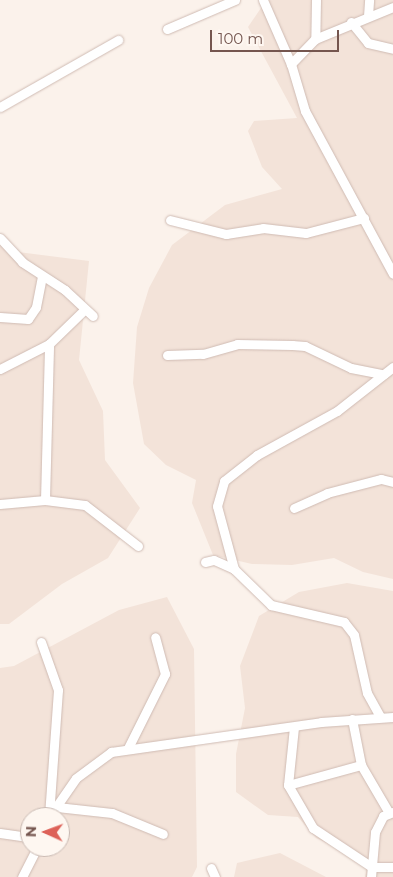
<!DOCTYPE html>
<html>
<head>
<meta charset="utf-8">
<style>
	body { margin:0 }
	#map { position:relative; width:393px; height:877px; overflow:hidden; background:#fbf2eb; font-family:Montserrat,sans-serif }
	div>[style] { position:absolute }
	[style*='--x'] { left:calc(var(--x)*1px); top:calc(var(--y)*1px); width:calc(var(--w)*1px); rotate:calc(var(--a)*1deg) }
	.residential>* { inset:0; background:#f3e3d9 }
	.roads { filter:drop-shadow(0 0 1px #cfbbb3) drop-shadow(0 0 1px #cfbbb3) }
	.street>* { height:9px; margin:-4.5px; padding:0 4.5px; transform-origin:4.5px; border-radius:4.5px; background:#fff }
	span { translate:-50% -50%; white-space:nowrap; text-align:center; line-height:1.15; -webkit-text-stroke:4px #fef7f1; paint-order:stroke }
	.north { position:absolute; left:20px; top:807px; width:50px; height:50px; box-sizing:border-box; background:#fef7f1; border:1px solid #c7b7b0; border-radius:50%; rotate:272deg; font-size:14px; font-weight:700; line-height:20px; text-align:center; color:#75564f }
	.north::after { content:''; display:block; margin:auto; width:18px; height:22px; background:#dd6158; clip-path:polygon(50% 0,100% 100%,50% 72%,0 100%) }
	.scale { position:absolute; left:210px; top:30px; width:129px; height:22px; box-sizing:border-box; border:2px solid #75564f; border-top:0; padding-left:6px; font-size:15px; line-height:18px; white-space:nowrap; color:#75564f; -webkit-text-stroke:4px #fef7f1; paint-order:stroke }
</style>
</head>
<body>
<div id="map">
	<div class="residential">
		<div style="clip-path:polygon(261px 0,393px 0,393px 579px,363px 572px,334px 558px,292px 565px,252px 564px,213px 555px,192px 503px,196px 480px,166px 465px,144px 444px,133px 383px,137px 327px,149px 288px,172px 245px,225px 205px,282px 189px,262px 167px,248px 131px,254px 121px,297px 118px,248px 27px,263px 5px)"></div>
		<div style="clip-path:polygon(0 235px,18px 252px,89px 261px,79px 360px,103px 411px,105px 460px,140px 508px,108px 558px,62px 584px,9px 624px,0 624px)"></div>
		<div style="clip-path:polygon(347px 583px,393px 591px,393px 877px,365px 877px,368px 862px,316px 838px,298px 817px,268px 815px,236px 792px,236px 754px,245px 708px,240px 666px,259px 616px,299px 592px)"></div>
		<div style="clip-path:polygon(evenodd,167px 597px,194px 649px,197px 867px,192px 877px,0 877px,0 668px,14px 666px,119px 610px,167px 597px,30px 817px,60px 817px,60px 847px,30px 847px,30px 817px)"></div>
		<div style="clip-path:polygon(280px 853px,326px 877px,234px 877px,237px 863px)"></div>
	</div>
	<div class="roads">
		<div class="street">
			<div style="--x:263;--y:0;--w:70;--a:66.4"></div>
			<div style="--x:316;--y:0;--w:39;--a:91"></div>
			<div style="--x:315;--y:39;--w:35;--a:134"></div>
			<div style="--x:291;--y:64;--w:49;--a:73.4"></div>
			<div style="--x:305;--y:111;--w:185;--a:61.6"></div>
			<div style="--x:368;--y:16;--w:16;--a:-86"></div>
			<div style="--x:351;--y:22;--w:27;--a:51"></div>
			<div style="--x:368;--y:43;--w:26;--a:13"></div>
			<div style="--x:167;--y:29;--w:74;--a:-23.1"></div>
			<div style="--x:315;--y:39;--w:84;--a:-22.3"></div>
			<div style="--x:0;--y:107;--w:136;--a:-29.6"></div>
			<div style="--x:170;--y:220;--w:58;--a:14"></div>
			<div style="--x:226;--y:234;--w:37;--a:-9"></div>
			<div style="--x:263;--y:228;--w:43;--a:6.6"></div>
			<div style="--x:306;--y:233;--w:60;--a:-14.5"></div>
			<div style="--x:0;--y:238;--w:33;--a:47"></div>
			<div style="--x:22;--y:262;--w:51;--a:33.1"></div>
			<div style="--x:65;--y:290;--w:38;--a:43"></div>
			<div style="--x:0;--y:317;--w:28;--a:4"></div>
			<div style="--x:28;--y:319;--w:14;--a:-56"></div>
			<div style="--x:36;--y:307;--w:31;--a:-79"></div>
			<div style="--x:167;--y:355;--w:36;--a:-2"></div>
			<div style="--x:203;--y:354;--w:35;--a:-16"></div>
			<div style="--x:237;--y:344;--w:55;--a:1"></div>
			<div style="--x:292;--y:345;--w:13;--a:4"></div>
			<div style="--x:305;--y:346;--w:51;--a:25.6"></div>
			<div style="--x:351;--y:368;--w:33;--a:11"></div>
			<div style="--x:0;--y:369;--w:55;--a:-27"></div>
			<div style="--x:49;--y:344;--w:47;--a:-44.1"></div>
			<div style="--x:45;--y:500;--w:156;--a:-88.5"></div>
			<div style="--x:0;--y:504;--w:45;--a:-5.1"></div>
			<div style="--x:45;--y:500;--w:40;--a:7.1"></div>
			<div style="--x:85;--y:505;--w:67;--a:37.7"></div>
			<div style="--x:294;--y:508;--w:36;--a:-24"></div>
			<div style="--x:327;--y:493;--w:56;--a:-14.5"></div>
			<div style="--x:381;--y:479;--w:12;--a:14"></div>
			<div style="--x:205;--y:562;--w:9;--a:-13"></div>
			<div style="--x:214;--y:560;--w:22;--a:24"></div>
			<div style="--x:234;--y:569;--w:52;--a:44.2"></div>
			<div style="--x:271;--y:605;--w:75;--a:13.1"></div>
			<div style="--x:344;--y:622;--w:16;--a:52"></div>
			<div style="--x:354;--y:635;--w:59;--a:77.4"></div>
			<div style="--x:367;--y:693;--w:26;--a:61"></div>
			<div style="--x:234;--y:569;--w:65;--a:-105.1"></div>
			<div style="--x:217;--y:506;--w:26;--a:-74"></div>
			<div style="--x:224;--y:481;--w:42;--a:-38.2"></div>
			<div style="--x:257;--y:455;--w:91;--a:-28.8"></div>
			<div style="--x:337;--y:411;--w:71;--a:-38.2"></div>
			<div style="--x:41;--y:642;--w:51;--a:70.5"></div>
			<div style="--x:58;--y:690;--w:127;--a:94.1"></div>
			<div style="--x:352;--y:719;--w:47;--a:78.9"></div>
			<div style="--x:361;--y:765;--w:56;--a:59.7"></div>
			<div style="--x:294;--y:727;--w:58;--a:95.9"></div>
			<div style="--x:288;--y:785;--w:50;--a:59.8"></div>
			<div style="--x:313;--y:828;--w:71;--a:33.5"></div>
			<div style="--x:372;--y:867;--w:21;--a:0"></div>
			<div style="--x:128;--y:748;--w:83;--a:-63.4"></div>
			<div style="--x:165;--y:674;--w:38;--a:-105"></div>
			<div style="--x:288;--y:785;--w:76;--a:-15.3"></div>
			<div style="--x:57;--y:807;--w:55;--a:6.2"></div>
			<div style="--x:112;--y:813;--w:55;--a:22.4"></div>
			<div style="--x:49;--y:817;--w:47;--a:-55.3"></div>
			<div style="--x:76;--y:778;--w:44;--a:-36.6"></div>
			<div style="--x:111;--y:752;--w:212;--a:-8.1"></div>
			<div style="--x:321;--y:722;--w:72;--a:-4"></div>
			<div style="--x:0;--y:833;--w:30;--a:8"></div>
			<div style="--x:211;--y:868;--w:10;--a:66"></div>
			<div style="--x:22;--y:877;--w:34;--a:-63"></div>
			<div style="--x:371;--y:877;--w:45;--a:-84.9"></div>
			<div style="--x:375;--y:832;--w:18;--a:-63"></div>
			<div style="--x:383;--y:816;--w:11;--a:-22"></div>
		</div>
	</div>
	<div class="north">N</div>
	<div class="scale">100 m</div>
</div>
</body>
</html>
